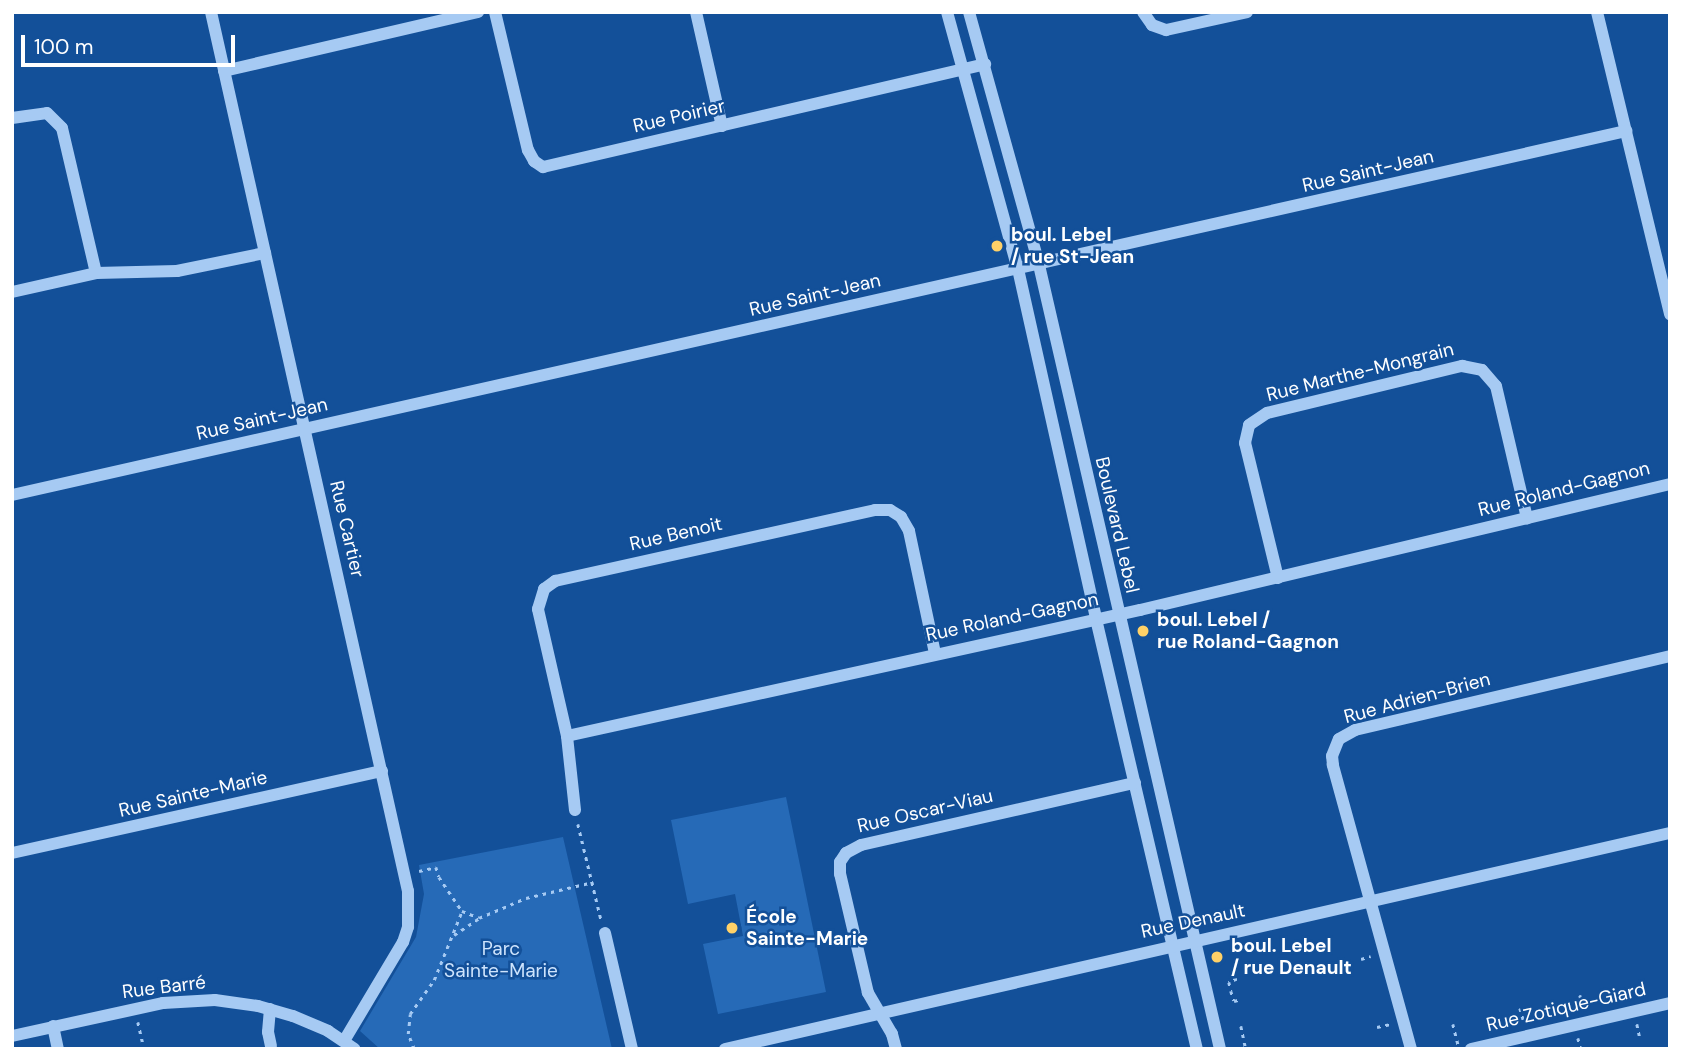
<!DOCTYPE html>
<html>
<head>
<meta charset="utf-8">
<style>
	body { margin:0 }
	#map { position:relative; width:1682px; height:1061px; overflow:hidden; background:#135099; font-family:"DM Sans",sans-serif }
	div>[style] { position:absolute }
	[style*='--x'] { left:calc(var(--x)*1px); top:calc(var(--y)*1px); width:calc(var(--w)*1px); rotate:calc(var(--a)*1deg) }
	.green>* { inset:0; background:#266ab7 }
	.path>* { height:2.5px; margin-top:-1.25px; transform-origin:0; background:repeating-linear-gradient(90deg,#a6caf3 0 3.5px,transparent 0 8.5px) }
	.minor>* { height:12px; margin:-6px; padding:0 6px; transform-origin:6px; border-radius:6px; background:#a6caf3 }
	.dots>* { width:19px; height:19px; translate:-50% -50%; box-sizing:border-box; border:4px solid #135099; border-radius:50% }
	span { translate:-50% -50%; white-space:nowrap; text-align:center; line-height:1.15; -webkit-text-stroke:5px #135099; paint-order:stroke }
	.street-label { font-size:19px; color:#fff }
	.poi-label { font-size:19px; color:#fff; font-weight:700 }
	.left { translate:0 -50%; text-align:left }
	.park-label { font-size:19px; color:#cee4fd }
	.frame { position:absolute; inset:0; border:14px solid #fff; pointer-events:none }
	.scale { position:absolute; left:21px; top:35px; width:214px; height:32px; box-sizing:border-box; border:4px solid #fff; border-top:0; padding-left:9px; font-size:21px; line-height:24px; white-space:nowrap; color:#fff; -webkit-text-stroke:5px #135099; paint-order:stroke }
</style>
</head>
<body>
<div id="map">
	<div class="green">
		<div style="clip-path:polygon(786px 797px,826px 992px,718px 1014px,703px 944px,743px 936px,735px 894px,688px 904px,671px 820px)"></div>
		<div style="clip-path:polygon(563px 837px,612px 1049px,380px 1049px,360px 1031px,416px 937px,424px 894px,419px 865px)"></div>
	</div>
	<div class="path">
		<div style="--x:578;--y:824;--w:98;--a:76.4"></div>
		<div style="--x:419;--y:871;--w:17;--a:-13"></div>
		<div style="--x:436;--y:867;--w:10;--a:73"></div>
		<div style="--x:439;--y:877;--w:41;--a:55.9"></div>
		<div style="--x:462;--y:911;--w:18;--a:22"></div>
		<div style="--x:454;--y:935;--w:30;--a:-34"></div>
		<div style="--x:479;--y:918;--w:51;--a:-23.1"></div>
		<div style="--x:526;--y:898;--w:69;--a:-13.4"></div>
		<div style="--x:1361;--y:959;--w:10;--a:-17"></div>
		<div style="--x:1237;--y:979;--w:9;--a:159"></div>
		<div style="--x:1229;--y:982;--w:9;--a:77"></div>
		<div style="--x:1231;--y:991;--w:10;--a:73"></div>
		<div style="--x:1234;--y:1001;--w:8;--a:-14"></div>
		<div style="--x:1643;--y:981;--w:14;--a:78"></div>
		<div style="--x:1580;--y:995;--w:14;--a:78"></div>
		<div style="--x:1520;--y:1008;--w:15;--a:74"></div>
		<div style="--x:138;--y:1022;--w:28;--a:77"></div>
		<div style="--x:1453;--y:1024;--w:21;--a:76"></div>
		<div style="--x:1637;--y:1024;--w:14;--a:78"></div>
		<div style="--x:1241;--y:1026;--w:24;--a:78"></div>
		<div style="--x:1377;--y:1027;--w:14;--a:-12"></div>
		<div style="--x:1578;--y:1038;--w:11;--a:75"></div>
		<div style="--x:414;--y:1049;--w:16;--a:-112"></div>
		<div style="--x:408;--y:1034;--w:20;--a:-84"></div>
		<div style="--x:410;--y:1014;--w:42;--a:-54.8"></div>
		<div style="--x:434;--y:980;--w:74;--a:-67.9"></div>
	</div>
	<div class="minor">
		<div style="--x:211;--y:12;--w:901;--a:77.37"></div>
		<div style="--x:408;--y:891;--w:36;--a:90"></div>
		<div style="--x:408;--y:927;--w:16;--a:108"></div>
		<div style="--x:403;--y:942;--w:115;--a:120.8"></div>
		<div style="--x:495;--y:12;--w:142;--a:76.6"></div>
		<div style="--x:528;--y:150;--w:13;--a:61"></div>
		<div style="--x:534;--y:161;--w:11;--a:34"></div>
		<div style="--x:543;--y:167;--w:454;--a:-13.1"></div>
		<div style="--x:696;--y:12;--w:117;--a:77.2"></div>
		<div style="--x:947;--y:12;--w:267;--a:74.6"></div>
		<div style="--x:1018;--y:269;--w:359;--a:77.4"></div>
		<div style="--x:1096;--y:619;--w:442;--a:76.8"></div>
		<div style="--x:969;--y:12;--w:263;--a:74.5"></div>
		<div style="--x:1039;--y:265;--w:805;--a:77"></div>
		<div style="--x:1143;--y:12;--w:16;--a:55"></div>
		<div style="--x:1152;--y:25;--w:15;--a:20"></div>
		<div style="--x:1166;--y:30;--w:83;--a:-12.5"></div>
		<div style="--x:1597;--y:12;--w:311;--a:76.4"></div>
		<div style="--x:224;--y:71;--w:261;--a:-13.1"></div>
		<div style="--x:12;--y:118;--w:35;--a:-8"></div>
		<div style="--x:47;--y:113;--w:21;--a:45"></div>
		<div style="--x:62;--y:128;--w:149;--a:76.8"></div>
		<div style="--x:12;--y:292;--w:86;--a:-12.7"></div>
		<div style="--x:96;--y:273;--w:81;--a:-1.4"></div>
		<div style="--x:177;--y:271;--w:90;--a:-11.6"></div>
		<div style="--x:12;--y:495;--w:1655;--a:-12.71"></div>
		<div style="--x:1278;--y:578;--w:139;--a:-103.7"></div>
		<div style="--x:1245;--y:443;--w:18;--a:-77"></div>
		<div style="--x:1249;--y:425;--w:22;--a:-34"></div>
		<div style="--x:1267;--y:413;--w:201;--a:-13.6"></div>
		<div style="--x:1462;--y:366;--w:20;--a:11"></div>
		<div style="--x:1482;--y:370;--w:21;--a:49"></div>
		<div style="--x:1496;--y:386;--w:136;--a:76.8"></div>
		<div style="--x:567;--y:736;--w:587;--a:-12.4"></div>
		<div style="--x:1140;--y:610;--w:545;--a:-13.37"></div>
		<div style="--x:575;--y:810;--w:74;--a:-96.2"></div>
		<div style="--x:567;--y:736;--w:130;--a:-102.9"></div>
		<div style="--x:538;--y:609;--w:21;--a:-73"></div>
		<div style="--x:544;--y:589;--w:14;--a:-36"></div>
		<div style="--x:555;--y:581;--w:328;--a:-12.5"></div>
		<div style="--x:875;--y:510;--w:15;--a:0"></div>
		<div style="--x:890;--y:510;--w:13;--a:32"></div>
		<div style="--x:901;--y:517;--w:16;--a:60"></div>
		<div style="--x:909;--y:531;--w:125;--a:78"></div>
		<div style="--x:12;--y:853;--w:379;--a:-12.5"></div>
		<div style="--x:605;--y:933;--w:119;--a:76.9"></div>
		<div style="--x:270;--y:1009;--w:23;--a:95"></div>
		<div style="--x:268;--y:1032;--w:14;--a:78"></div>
		<div style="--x:53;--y:1026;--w:24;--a:78"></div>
		<div style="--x:12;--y:1036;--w:155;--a:-12.3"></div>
		<div style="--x:163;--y:1003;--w:52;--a:-3.3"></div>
		<div style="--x:215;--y:1000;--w:43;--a:7.9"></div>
		<div style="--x:258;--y:1006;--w:36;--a:16"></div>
		<div style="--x:293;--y:1016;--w:38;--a:23"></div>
		<div style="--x:328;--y:1031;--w:32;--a:34"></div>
		<div style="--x:725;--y:1049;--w:969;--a:-12.88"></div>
		<div style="--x:896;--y:1049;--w:16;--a:-105"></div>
		<div style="--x:892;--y:1034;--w:48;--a:-120.3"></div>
		<div style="--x:868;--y:993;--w:122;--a:-103.2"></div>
		<div style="--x:840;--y:874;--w:12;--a:-90"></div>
		<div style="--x:840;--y:862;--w:11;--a:-56"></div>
		<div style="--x:846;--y:853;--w:17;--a:-28"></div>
		<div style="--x:861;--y:845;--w:281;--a:-12.8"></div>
		<div style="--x:1411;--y:1049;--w:295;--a:-105.4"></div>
		<div style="--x:1333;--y:765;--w:9;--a:-96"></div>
		<div style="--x:1332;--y:756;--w:18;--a:-68"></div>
		<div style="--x:1339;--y:739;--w:18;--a:-29"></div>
		<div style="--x:1355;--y:730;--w:324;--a:-13.2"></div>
		<div style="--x:1471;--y:1049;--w:204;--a:-13"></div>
	</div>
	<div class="dots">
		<div style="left:997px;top:246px;background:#ffd168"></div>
		<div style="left:1143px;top:631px;background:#ffd168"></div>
		<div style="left:732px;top:928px;background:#ffd168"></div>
		<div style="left:1217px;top:957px;background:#ffd168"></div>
	</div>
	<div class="street-label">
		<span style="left:679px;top:116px;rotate:-13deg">Rue Poirier</span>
		<span style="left:1368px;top:171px;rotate:-13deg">Rue Saint-Jean</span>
		<span style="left:815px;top:295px;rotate:-13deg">Rue Saint-Jean</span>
		<span style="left:1360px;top:372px;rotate:-14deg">Rue Marthe-Mongrain</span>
		<span style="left:262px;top:419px;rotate:-13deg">Rue Saint-Jean</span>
		<span style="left:1564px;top:489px;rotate:-14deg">Rue Roland-Gagnon</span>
		<span style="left:1117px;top:525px;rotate:77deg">Boulevard Lebel</span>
		<span style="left:347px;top:529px;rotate:77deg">Rue Cartier</span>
		<span style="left:676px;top:534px;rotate:-13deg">Rue Benoit</span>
		<span style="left:1012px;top:617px;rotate:-12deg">Rue Roland-Gagnon</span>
		<span style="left:1417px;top:698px;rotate:-15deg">Rue Adrien-Brien</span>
		<span style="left:193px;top:794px;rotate:-13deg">Rue Sainte-Marie</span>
		<span style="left:925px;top:811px;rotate:-13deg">Rue Oscar-Viau</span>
		<span style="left:1193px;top:921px;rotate:-12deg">Rue Denault</span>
		<span style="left:164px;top:987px;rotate:-7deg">Rue Barré</span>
		<span style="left:1566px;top:1007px;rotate:-13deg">Rue Zotique-Giard</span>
	</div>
	<div class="poi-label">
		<span class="left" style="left:1011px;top:246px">boul. Lebel<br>/ rue St-Jean</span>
		<span class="left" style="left:1157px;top:631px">boul. Lebel /<br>rue Roland-Gagnon</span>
		<span class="left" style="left:746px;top:928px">École<br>Sainte-Marie</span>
		<span class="left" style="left:1231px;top:957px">boul. Lebel<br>/ rue Denault</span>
	</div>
	<div class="park-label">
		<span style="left:501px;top:960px">Parc<br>Sainte-Marie</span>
	</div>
	<div class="frame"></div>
	<div class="scale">100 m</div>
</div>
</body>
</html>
